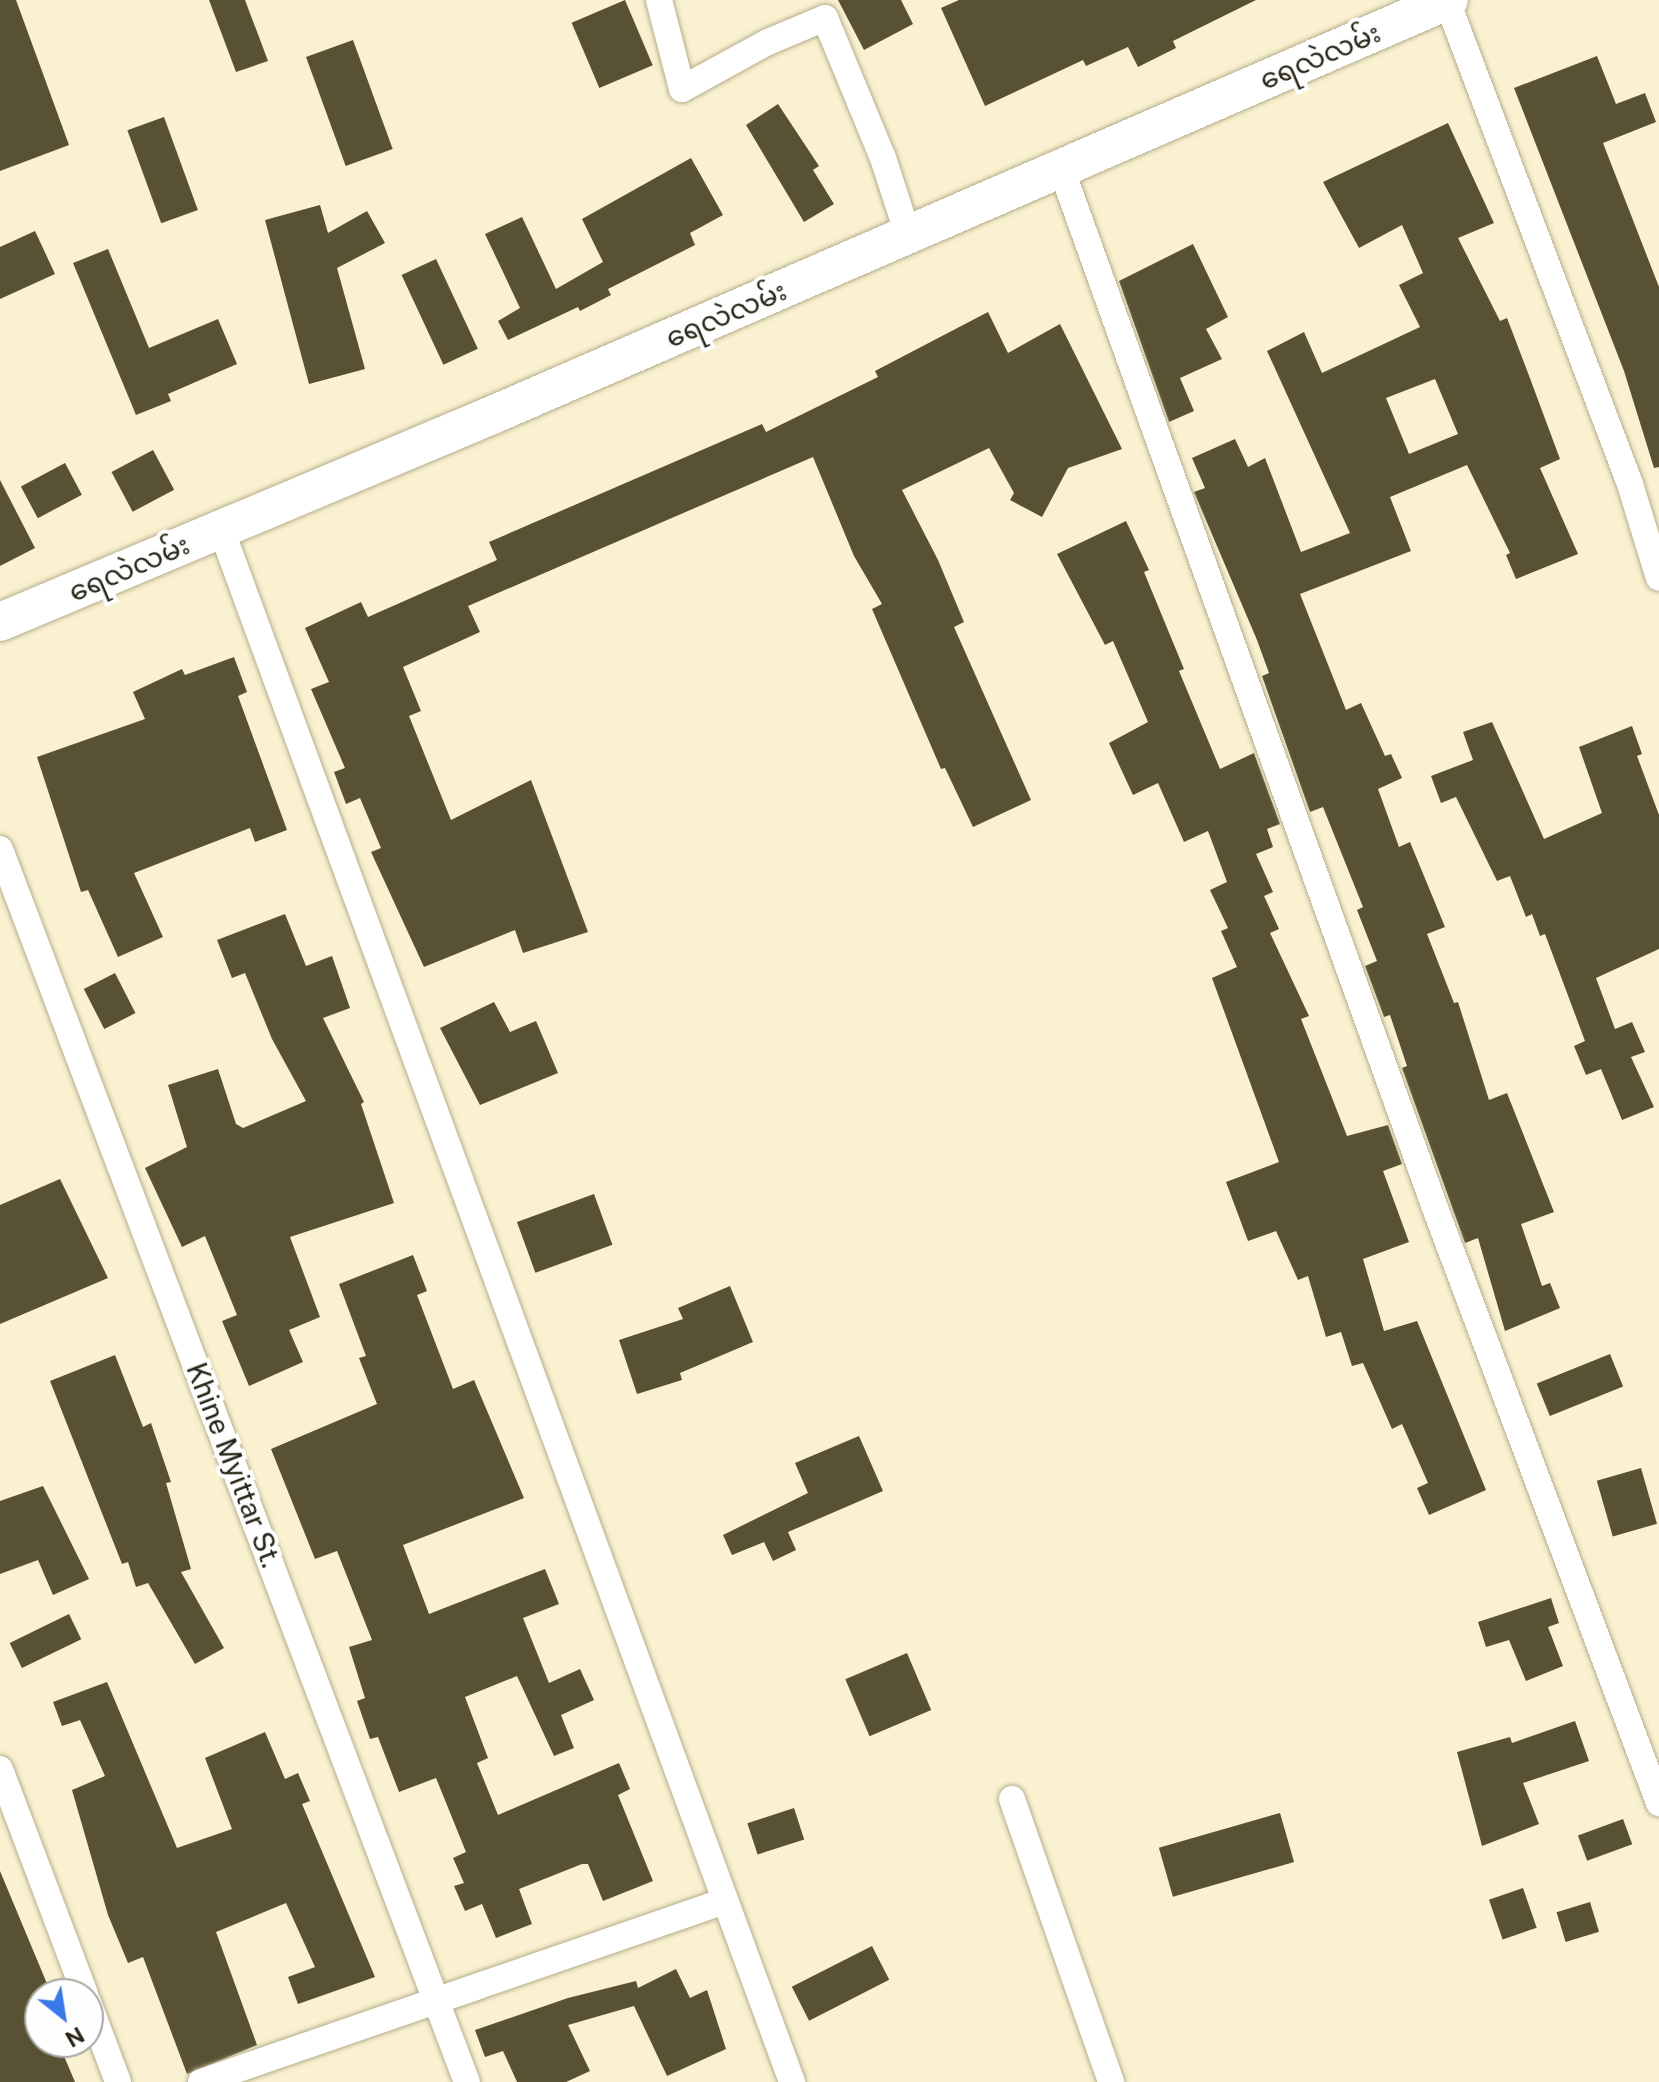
<!DOCTYPE html>
<html>
<head>
<meta charset="utf-8">
<style>
	body { margin:0 }
	#map { position:relative; width:1659px; height:2082px; overflow:hidden; background:#f9f1cf; font-family:"Public Sans","Noto Sans Myanmar",sans-serif }
	div>[style] { position:absolute }
	[style*='--x'] { left:calc(var(--x)*1px); top:calc(var(--y)*1px); width:calc(var(--w)*1px); rotate:calc(var(--a)*1deg) }
	.building>* { inset:0; background:#585133; transform-origin:0 0 }
	.roads { filter:drop-shadow(0 0 2px #b5ad8c) drop-shadow(0 0 2px #b5ad8c) }
	.minor>* { height:26px; margin:-13px; padding:0 13px; transform-origin:13px; border-radius:13px; background:#fff }
	.secondary>* { height:38px; margin:-19px; padding:0 19px; transform-origin:19px; border-radius:19px; background:#fff }
	span { translate:-50% -50%; white-space:nowrap; text-align:center; line-height:1.15; -webkit-text-stroke:8px #fefefe; paint-order:stroke }
	.street-label { font-size:28px; color:#282518 }
	.north { position:absolute; left:24px; top:1978px; width:80px; height:80px; box-sizing:border-box; background:#fefefe; border:2px solid #a8a7a2; border-radius:50%; rotate:150deg; font-size:22px; font-weight:700; line-height:32px; text-align:center; color:#282518 }
	.north::after { content:''; display:block; margin:auto; width:28px; height:36px; background:#3978e6; clip-path:polygon(50% 0,100% 100%,50% 72%,0 100%) }
</style>
</head>
<body>
<div id="map">
	<div class="building">
		<div style="clip-path:polygon(0 0,16px 0,69px 145px,0 171px)"></div>
		<div style="clip-path:polygon(209px 0,245px 0,268px 61px,236px 72px)"></div>
		<div style="left:625px;top:0;width:71px;height:58px;rotate:67deg"></div>
		<div style="clip-path:polygon(838px 0,901px 0,913px 24px,864px 50px)"></div>
		<div style="clip-path:polygon(959px 0,1256px 0,1173px 41px,1176px 48px,1138px 67px,1128px 47px,1086px 66px,1083px 60px,985px 106px,941px 8px)"></div>
		<div style="left:353px;top:40px;width:116px;height:50px;rotate:70deg"></div>
		<div style="clip-path:polygon(1597px 56px,1616px 104px,1645px 93px,1656px 122px,1603px 143px,1659px 287px,1659px 467px,1654px 468px,1624px 371px,1514px 88px)"></div>
		<div style="clip-path:polygon(778px 104px,819px 166px,813px 170px,834px 204px,804px 222px,746px 125px)"></div>
		<div style="left:164px;top:117px;width:99px;height:39px;rotate:70deg"></div>
		<div style="clip-path:polygon(evenodd,1448px 123px,1494px 223px,1458px 238px,1500px 321px,1507px 318px,1528px 373px,1560px 459px,1540px 468px,1578px 554px,1516px 579px,1506px 555px,1510px 553px,1467px 465px,1390px 497px,1411px 551px,1300px 594px,1346px 710px,1361px 703px,1385px 756px,1391px 754px,1402px 778px,1378px 789px,1399px 847px,1410px 842px,1445px 927px,1427px 934px,1454px 1003px,1458px 1002px,1489px 1100px,1507px 1093px,1554px 1212px,1521px 1224px,1542px 1286px,1550px 1283px,1560px 1308px,1505px 1331px,1478px 1238px,1465px 1243px,1402px 1068px,1407px 1066px,1390px 1015px,1384px 1017px,1365px 966px,1377px 961px,1357px 910px,1363px 907px,1323px 807px,1310px 812px,1262px 676px,1269px 673px,1257px 640px,1194px 492px,1205px 488px,1192px 458px,1235px 439px,1248px 467px,1265px 458px,1301px 552px,1350px 533px,1267px 351px,1304px 332px,1322px 373px,1420px 327px,1399px 285px,1423px 273px,1402px 225px,1359px 248px,1323px 182px,1448px 123px,1435px 379px,1458px 434px,1409px 454px,1386px 398px,1435px 379px)"></div>
		<div style="clip-path:polygon(691px 158px,723px 215px,690px 233px,695px 245px,608px 289px,611px 295px,580px 311px,578px 307px,508px 340px,498px 321px,520px 308px,485px 234px,522px 217px,556px 289px,603px 262px,582px 219px)"></div>
		<div style="clip-path:polygon(320px 205px,328px 233px,367px 211px,385px 243px,337px 268px,365px 369px,309px 384px,265px 220px)"></div>
		<div style="clip-path:polygon(35px 231px,55px 274px,0 299px,0 247px)"></div>
		<div style="clip-path:polygon(1193px 244px,1228px 317px,1206px 329px,1222px 359px,1180px 378px,1194px 411px,1169px 422px,1119px 281px)"></div>
		<div style="clip-path:polygon(108px 249px,149px 348px,218px 319px,237px 364px,168px 394px,171px 401px,136px 415px,73px 263px)"></div>
		<div style="left:436px;top:259px;width:99px;height:38px;rotate:65deg"></div>
		<div style="clip-path:polygon(988px 312px,1008px 353px,1060px 324px,1122px 449px,1068px 468px,1042px 517px,1010px 500px,1014px 493px,989px 448px,902px 490px,938px 560px,964px 622px,954px 627px,1031px 800px,973px 827px,945px 768px,941px 769px,872px 609px,882px 604px,854px 556px,813px 457px,468px 606px,480px 632px,403px 667px,421px 711px,409px 716px,451px 820px,531px 780px,588px 932px,523px 953px,515px 930px,424px 967px,371px 852px,381px 848px,360px 798px,346px 804px,334px 772px,345px 768px,311px 689px,329px 682px,305px 628px,361px 602px,368px 617px,497px 560px,489px 542px,762px 424px,766px 432px,878px 377px,875px 371px)"></div>
		<div style="left:153px;top:450px;width:45px;height:47px;rotate:62deg"></div>
		<div style="left:65px;top:463px;width:36px;height:50px;rotate:62deg"></div>
		<div style="clip-path:polygon(0 480px,35px 548px,0 566px)"></div>
		<div style="clip-path:polygon(1126px 521px,1149px 570px,1144px 572px,1184px 669px,1179px 671px,1220px 769px,1254px 753px,1280px 824px,1267px 829px,1273px 847px,1256px 854px,1273px 892px,1264px 896px,1279px 929px,1270px 933px,1309px 1016px,1301px 1019px,1347px 1136px,1388px 1125px,1402px 1164px,1383px 1171px,1409px 1242px,1363px 1259px,1384px 1331px,1417px 1321px,1486px 1490px,1429px 1515px,1417px 1488px,1428px 1483px,1402px 1424px,1392px 1429px,1363px 1363px,1352px 1366px,1341px 1332px,1326px 1337px,1308px 1276px,1298px 1280px,1276px 1231px,1248px 1241px,1226px 1182px,1279px 1162px,1212px 978px,1237px 967px,1221px 931px,1228px 928px,1210px 890px,1227px 882px,1208px 831px,1184px 842px,1158px 783px,1133px 795px,1109px 743px,1148px 722px,1113px 641px,1105px 645px,1057px 554px)"></div>
		<div style="clip-path:polygon(234px 657px,247px 692px,238px 696px,287px 830px,255px 842px,250px 828px,134px 873px,163px 937px,118px 957px,88px 890px,81px 892px,37px 757px,145px 719px,133px 692px,182px 669px,185px 675px)"></div>
		<div style="clip-path:polygon(1492px 722px,1544px 839px,1602px 813px,1579px 747px,1632px 726px,1642px 754px,1637px 756px,1659px 815px,1659px 949px,1596px 978px,1615px 1029px,1632px 1022px,1645px 1052px,1631px 1057px,1654px 1107px,1622px 1120px,1601px 1069px,1586px 1075px,1574px 1046px,1585px 1041px,1545px 934px,1540px 936px,1532px 914px,1526px 917px,1510px 876px,1497px 881px,1456px 797px,1441px 803px,1431px 776px,1473px 760px,1463px 732px)"></div>
		<div style="clip-path:polygon(285px 914px,306px 966px,332px 956px,350px 1008px,323px 1018px,364px 1102px,361px 1104px,394px 1203px,290px 1237px,320px 1317px,289px 1330px,303px 1362px,249px 1386px,222px 1321px,237px 1315px,205px 1236px,182px 1247px,145px 1168px,187px 1147px,168px 1085px,218px 1069px,236px 1124px,243px 1128px,306px 1101px,272px 1039px,245px 973px,232px 978px,217px 940px)"></div>
		<div style="left:115px;top:973px;width:45px;height:35px;rotate:63deg"></div>
		<div style="clip-path:polygon(494px 1002px,510px 1032px,536px 1021px,558px 1073px,480px 1105px,440px 1028px)"></div>
		<div style="clip-path:polygon(60px 1179px,108px 1278px,0 1324px,0 1205px)"></div>
		<div style="left:594px;top:1194px;width:54px;height:82px;rotate:70deg"></div>
		<div style="clip-path:polygon(413px 1255px,427px 1291px,417px 1295px,453px 1389px,474px 1380px,524px 1498px,403px 1545px,429px 1614px,545px 1569px,559px 1604px,523px 1618px,549px 1683px,580px 1669px,594px 1700px,561px 1715px,574px 1748px,554px 1756px,517px 1676px,465px 1697px,488px 1758px,477px 1763px,498px 1815px,619px 1763px,630px 1789px,618px 1795px,653px 1881px,603px 1901px,588px 1864px,582px 1864px,519px 1889px,532px 1924px,496px 1938px,482px 1904px,465px 1911px,454px 1886px,464px 1883px,453px 1858px,466px 1852px,436px 1778px,399px 1792px,378px 1737px,370px 1739px,357px 1701px,365px 1698px,349px 1647px,372px 1640px,337px 1551px,315px 1559px,271px 1449px,377px 1404px,359px 1358px,366px 1356px,339px 1284px)"></div>
		<div style="clip-path:polygon(730px 1286px,753px 1342px,680px 1373px,682px 1380px,637px 1394px,619px 1340px,683px 1319px,678px 1308px)"></div>
		<div style="left:1610px;top:1354px;width:35px;height:79px;rotate:68deg"></div>
		<div style="clip-path:polygon(115px 1355px,143px 1427px,151px 1423px,171px 1482px,166px 1483px,191px 1569px,181px 1572px,224px 1648px,195px 1664px,148px 1583px,136px 1587px,128px 1562px,122px 1564px,50px 1381px)"></div>
		<div style="clip-path:polygon(859px 1436px,883px 1491px,788px 1532px,796px 1550px,773px 1561px,764px 1542px,732px 1555px,723px 1535px,808px 1493px,795px 1463px)"></div>
		<div style="left:1641px;top:1468px;width:58px;height:46px;rotate:74deg"></div>
		<div style="clip-path:polygon(43px 1486px,89px 1579px,53px 1595px,38px 1560px,0 1574px,0 1501px)"></div>
		<div style="clip-path:polygon(1551px 1598px,1559px 1623px,1548px 1627px,1563px 1666px,1526px 1681px,1509px 1640px,1486px 1647px,1478px 1622px)"></div>
		<div style="left:69px;top:1614px;width:28px;height:66px;rotate:64deg"></div>
		<div style="left:907px;top:1653px;width:62px;height:67px;rotate:67deg"></div>
		<div style="clip-path:polygon(107px 1682px,177px 1848px,232px 1829px,205px 1758px,265px 1732px,285px 1779px,298px 1773px,310px 1801px,302px 1804px,375px 1977px,298px 2004px,288px 1977px,315px 1967px,286px 1903px,216px 1932px,257px 2045px,187px 2074px,143px 1957px,128px 1963px,108px 1915px,72px 1790px,105px 1776px,80px 1720px,62px 1726px,53px 1702px)"></div>
		<div style="clip-path:polygon(1575px 1721px,1589px 1761px,1523px 1783px,1539px 1824px,1482px 1846px,1457px 1752px,1510px 1737px,1512px 1743px)"></div>
		<div style="left:794px;top:1808px;width:33px;height:49px;rotate:72deg"></div>
		<div style="left:1280px;top:1813px;width:51px;height:126px;rotate:74deg"></div>
		<div style="left:1623px;top:1819px;width:27px;height:48px;rotate:70deg"></div>
		<div style="clip-path:polygon(0 1871px,48px 1986px,40px 1989px,40px 2042px,58px 2042px,75px 2082px,0 2082px)"></div>
		<div style="left:1523px;top:1888px;width:42px;height:36px;rotate:71deg"></div>
		<div style="left:1590px;top:1902px;width:31px;height:35px;rotate:73deg"></div>
		<div style="left:872px;top:1946px;width:38px;height:90px;rotate:63deg"></div>
		<div style="clip-path:polygon(676px 1969px,690px 1998px,707px 1990px,726px 2049px,667px 2076px,634px 2006px,568px 2025px,590px 2071px,566px 2082px,517px 2082px,503px 2051px,485px 2057px,475px 2030px,568px 1998px,636px 1981px,638px 1988px)"></div>
	</div>
	<div class="roads">
		<div class="minor">
			<div style="--x:659;--y:0;--w:92;--a:75.5"></div>
			<div style="--x:682;--y:89;--w:98;--a:-28.7"></div>
			<div style="--x:768;--y:42;--w:62;--a:-22.8"></div>
			<div style="--x:825;--y:18;--w:152;--a:67.5"></div>
			<div style="--x:883;--y:158;--w:81;--a:72"></div>
			<div style="--x:1447;--y:1;--w:517;--a:69.25"></div>
			<div style="--x:1630;--y:484;--w:98;--a:72.9"></div>
			<div style="--x:1061;--y:168;--w:1105;--a:70.22"></div>
			<div style="--x:1435;--y:1208;--w:636;--a:69.37"></div>
			<div style="--x:221;--y:529;--w:1655;--a:69.81"></div>
			<div style="--x:0;--y:849;--w:1318;--a:69.26"></div>
			<div style="--x:0;--y:1769;--w:241;--a:69.3"></div>
			<div style="--x:1012;--y:1799;--w:300;--a:70.7"></div>
			<div style="--x:88;--y:2002;--w:85;--a:69.4"></div>
			<div style="--x:201;--y:2082;--w:554;--a:-19.06"></div>
		</div>
		<div class="secondary">
			<div style="--x:0;--y:622;--w:532;--a:-22.8"></div>
			<div style="--x:490;--y:416;--w:1045;--a:-23.45"></div>
		</div>
	</div>
	<div class="street-label">
		<span style="left:1320px;top:56px;rotate:-23deg">ရေလဲလမ်း</span>
		<span style="left:726px;top:314px;rotate:-23deg">ရေလဲလမ်း</span>
		<span style="left:129px;top:568px;rotate:-23deg">ရေလဲလမ်း</span>
		<span style="left:234px;top:1465px;rotate:69deg">Khine Myittar St.</span>
	</div>
	<div class="north">N</div>
</div>
</body>
</html>
